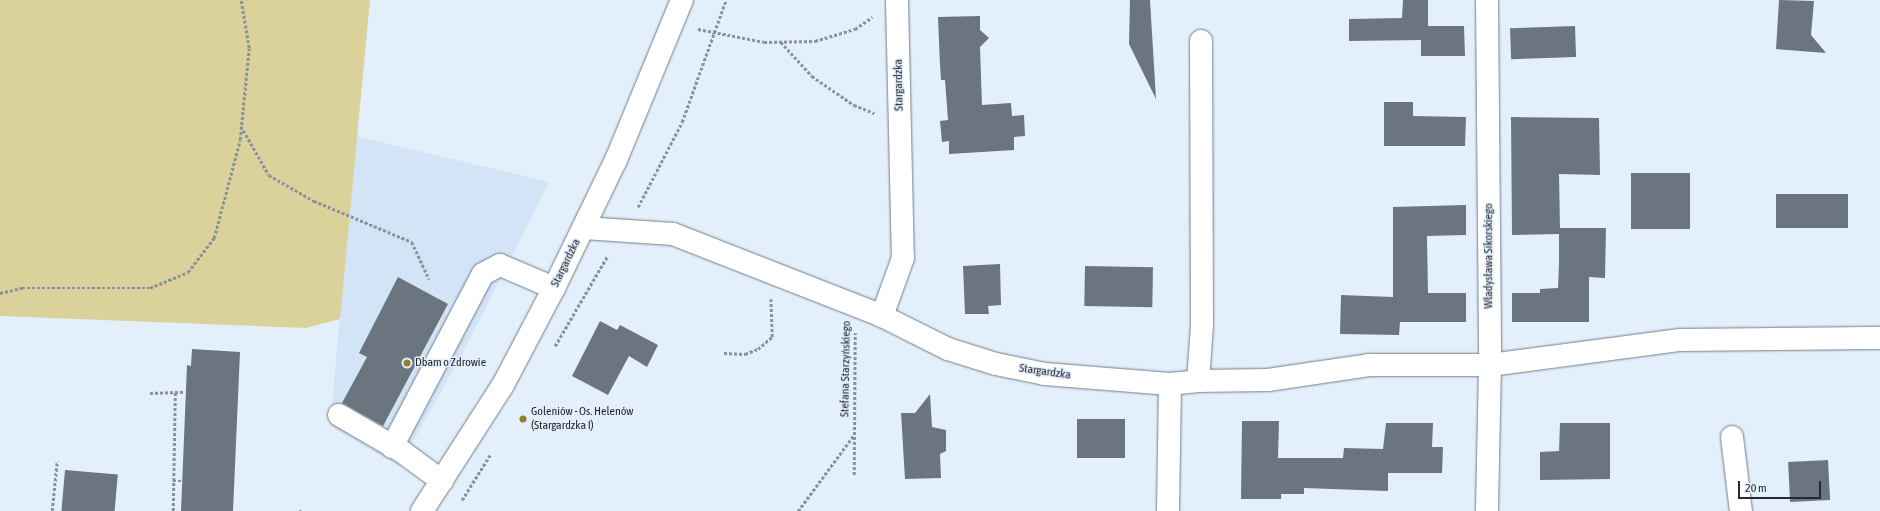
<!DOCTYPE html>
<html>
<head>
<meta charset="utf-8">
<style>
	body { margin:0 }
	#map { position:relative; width:1880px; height:511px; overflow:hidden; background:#e3f0fc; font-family:"Asap Condensed",sans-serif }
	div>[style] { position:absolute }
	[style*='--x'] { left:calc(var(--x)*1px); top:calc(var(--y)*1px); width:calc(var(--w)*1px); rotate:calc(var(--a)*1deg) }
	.built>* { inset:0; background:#d2e4f6 }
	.green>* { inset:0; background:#dbd29b }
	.building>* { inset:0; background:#6a7580; transform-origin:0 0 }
	.path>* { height:2.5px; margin-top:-1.25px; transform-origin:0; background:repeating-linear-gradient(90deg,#89929a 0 3px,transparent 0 5px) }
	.roads { filter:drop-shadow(0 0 1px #727d88) drop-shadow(0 0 1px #727d88) }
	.minor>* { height:22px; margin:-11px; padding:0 11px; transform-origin:11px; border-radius:11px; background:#fff }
	.dots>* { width:11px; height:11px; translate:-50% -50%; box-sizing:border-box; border:2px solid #e3f0fc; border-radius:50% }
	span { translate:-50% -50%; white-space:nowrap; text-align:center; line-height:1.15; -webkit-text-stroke:3px #e3f0fc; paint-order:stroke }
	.street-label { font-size:12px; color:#262a2f }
	.poi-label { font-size:12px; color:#262a2f }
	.left { translate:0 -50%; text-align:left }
	.scale { position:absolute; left:1738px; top:481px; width:83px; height:18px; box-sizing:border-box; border:2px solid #262a2f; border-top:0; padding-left:5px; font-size:12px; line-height:14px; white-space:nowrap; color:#262a2f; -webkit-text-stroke:3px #e3f0fc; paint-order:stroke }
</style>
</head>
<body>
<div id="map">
	<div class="built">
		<div style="clip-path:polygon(356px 136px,549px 182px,464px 351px,399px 466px,330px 426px)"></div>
	</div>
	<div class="green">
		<div style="clip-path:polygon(0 0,370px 0,340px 319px,306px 328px,0 316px)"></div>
	</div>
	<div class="building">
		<div style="clip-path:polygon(1130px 0,1150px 0,1156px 99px,1129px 44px)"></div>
		<div style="clip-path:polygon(1403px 0,1428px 0,1428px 26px,1464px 26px,1465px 56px,1421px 56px,1421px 40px,1349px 41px,1349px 19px,1402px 18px)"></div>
		<div style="clip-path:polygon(1779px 0,1814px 1px,1811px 35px,1826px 53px,1776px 49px)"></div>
		<div style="clip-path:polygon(980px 16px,980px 30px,989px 38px,980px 47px,982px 105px,1011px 103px,1012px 116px,1024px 115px,1025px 136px,1014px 137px,1014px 150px,949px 154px,949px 141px,942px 142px,940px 121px,948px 120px,945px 80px,941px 80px,940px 65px,938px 17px)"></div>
		<div style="left:1575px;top:26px;width:31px;height:65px;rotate:88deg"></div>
		<div style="clip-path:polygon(1384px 102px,1413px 102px,1413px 116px,1466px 117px,1465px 146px,1384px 146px)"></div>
		<div style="clip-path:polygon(1511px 117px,1599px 118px,1600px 175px,1559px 174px,1560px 228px,1606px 228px,1605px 278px,1589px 277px,1589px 322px,1512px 322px,1512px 293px,1540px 293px,1540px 289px,1558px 288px,1559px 264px,1559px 234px,1512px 235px)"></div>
		<div style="left:1690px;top:173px;width:56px;height:59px;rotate:90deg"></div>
		<div style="left:1776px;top:194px;width:72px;height:34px"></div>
		<div style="clip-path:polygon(1466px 205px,1466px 235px,1427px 236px,1428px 293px,1466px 293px,1466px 322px,1400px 322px,1399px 335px,1340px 334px,1341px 295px,1393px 297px,1393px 207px)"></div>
		<div style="clip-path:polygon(1000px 264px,1001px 305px,988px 306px,989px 314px,965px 314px,963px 266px)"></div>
		<div style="left:1085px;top:266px;width:68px;height:40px;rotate:1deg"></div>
		<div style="clip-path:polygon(398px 277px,448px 304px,383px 426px,342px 403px,367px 357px,359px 353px)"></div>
		<div style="clip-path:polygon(600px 321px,617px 330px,620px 325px,658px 345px,647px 367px,629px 356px,608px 395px,572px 376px)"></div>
		<div style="clip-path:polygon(192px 349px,240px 352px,233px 511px,181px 511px,187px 365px,191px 366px)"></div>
		<div style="clip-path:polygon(930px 394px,932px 427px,946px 430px,946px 451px,940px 454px,941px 478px,905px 479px,901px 413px,915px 413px)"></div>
		<div style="left:1077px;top:419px;width:48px;height:39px"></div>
		<div style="clip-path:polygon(1242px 421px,1279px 421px,1278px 458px,1343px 458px,1344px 448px,1383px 449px,1386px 423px,1433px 423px,1432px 447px,1443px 447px,1442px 473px,1388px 473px,1388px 491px,1304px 488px,1304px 494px,1281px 494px,1281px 499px,1241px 499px)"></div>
		<div style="clip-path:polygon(1560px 423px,1610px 423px,1610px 479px,1540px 480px,1540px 452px,1559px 451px)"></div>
		<div style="left:1828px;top:460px;width:40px;height:40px;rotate:87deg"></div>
		<div style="left:65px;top:470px;width:53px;height:41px;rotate:5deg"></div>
	</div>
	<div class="path">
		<div style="--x:698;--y:29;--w:67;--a:11.1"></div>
		<div style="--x:764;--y:42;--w:51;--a:-1.1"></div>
		<div style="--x:815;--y:41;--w:42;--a:-16.7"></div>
		<div style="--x:855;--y:29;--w:21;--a:-35"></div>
		<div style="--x:781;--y:42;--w:46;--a:47.6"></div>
		<div style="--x:812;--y:76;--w:51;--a:34.6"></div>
		<div style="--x:854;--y:105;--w:22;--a:22"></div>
		<div style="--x:241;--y:126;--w:56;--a:60.3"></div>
		<div style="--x:269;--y:175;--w:52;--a:30"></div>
		<div style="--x:314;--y:201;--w:106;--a:22.7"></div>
		<div style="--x:412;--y:242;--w:41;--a:65.3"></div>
		<div style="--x:638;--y:207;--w:96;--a:-62.6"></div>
		<div style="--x:682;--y:122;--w:130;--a:-70.2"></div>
		<div style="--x:0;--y:293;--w:23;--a:-13"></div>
		<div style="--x:22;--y:288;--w:128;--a:0"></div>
		<div style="--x:150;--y:288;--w:41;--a:-22.8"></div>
		<div style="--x:188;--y:272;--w:43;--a:-52.6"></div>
		<div style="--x:214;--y:238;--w:101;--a:-75.1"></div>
		<div style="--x:240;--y:140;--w:92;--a:-84.4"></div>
		<div style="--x:249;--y:48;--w:49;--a:-99.5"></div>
		<div style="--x:555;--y:346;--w:105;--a:-59.8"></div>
		<div style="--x:724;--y:353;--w:21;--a:3"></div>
		<div style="--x:745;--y:354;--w:14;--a:-21"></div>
		<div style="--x:758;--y:349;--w:18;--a:-41"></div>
		<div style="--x:772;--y:337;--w:38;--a:-92"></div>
		<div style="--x:150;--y:393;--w:35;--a:-2"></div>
		<div style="--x:854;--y:475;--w:142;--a:-89.6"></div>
		<div style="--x:173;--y:481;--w:9;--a:0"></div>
		<div style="--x:462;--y:500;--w:53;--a:-58.1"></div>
		<div style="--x:52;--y:511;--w:50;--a:-84.3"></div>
		<div style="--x:173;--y:511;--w:119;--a:-89"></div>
		<div style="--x:300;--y:511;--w:1;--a:-90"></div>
		<div style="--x:798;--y:511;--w:93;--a:-53.7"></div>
	</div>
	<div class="roads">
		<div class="minor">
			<div style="--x:897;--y:0;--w:258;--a:88.7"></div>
			<div style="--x:903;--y:258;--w:62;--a:109.9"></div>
			<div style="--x:882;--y:316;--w:74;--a:26.6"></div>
			<div style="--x:948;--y:349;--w:50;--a:17.4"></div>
			<div style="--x:996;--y:364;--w:50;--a:11.5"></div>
			<div style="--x:1045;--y:374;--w:125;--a:4.6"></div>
			<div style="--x:1170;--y:384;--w:28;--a:-6"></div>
			<div style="--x:1198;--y:381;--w:56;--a:-85.9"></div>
			<div style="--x:1202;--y:325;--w:284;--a:-90.2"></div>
			<div style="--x:1487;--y:0;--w:365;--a:89.5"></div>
			<div style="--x:1490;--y:365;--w:146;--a:91.2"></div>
			<div style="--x:584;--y:228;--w:89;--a:3.9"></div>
			<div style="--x:673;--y:234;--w:225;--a:21.4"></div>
			<div style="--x:1198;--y:381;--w:70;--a:-0.8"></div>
			<div style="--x:1268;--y:380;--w:102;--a:-8.4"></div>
			<div style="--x:1369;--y:365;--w:121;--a:0"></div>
			<div style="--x:1490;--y:365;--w:192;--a:-7.5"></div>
			<div style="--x:1680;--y:340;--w:200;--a:-0.6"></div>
			<div style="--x:339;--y:415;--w:72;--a:30.1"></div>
			<div style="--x:401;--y:451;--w:51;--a:36.2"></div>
			<div style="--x:1732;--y:437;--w:75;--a:83.1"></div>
			<div style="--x:392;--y:447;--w:195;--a:-62.3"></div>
			<div style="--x:483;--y:274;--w:19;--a:-28"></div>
			<div style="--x:500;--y:265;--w:59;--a:23.1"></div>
			<div style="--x:422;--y:511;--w:150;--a:-57.3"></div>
			<div style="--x:503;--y:385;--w:110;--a:-62.3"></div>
			<div style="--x:554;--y:288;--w:142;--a:-64.2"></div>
			<div style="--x:616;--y:160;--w:173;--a:-67.6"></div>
			<div style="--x:1168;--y:511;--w:127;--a:-89.1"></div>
		</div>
	</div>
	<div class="dots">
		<div style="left:407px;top:363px;background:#8e8027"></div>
		<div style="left:523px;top:419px;background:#8e8027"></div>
	</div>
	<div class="street-label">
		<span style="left:899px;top:85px;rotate:-91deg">Stargardzka</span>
		<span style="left:1489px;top:256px;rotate:-90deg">Władysława Sikorskiego</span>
		<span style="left:566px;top:263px;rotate:-64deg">Stargardzka</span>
		<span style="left:846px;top:369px;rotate:-89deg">Stefana Starzyńskiego</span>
		<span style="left:1045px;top:372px;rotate:8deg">Stargardzka</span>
	</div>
	<div class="poi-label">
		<span class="left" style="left:415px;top:363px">Dbam o Zdrowie</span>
		<span class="left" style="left:531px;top:419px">Goleniów - Os. Helenów<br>(Stargardzka I)</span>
	</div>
	<div class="scale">20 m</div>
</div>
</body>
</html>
